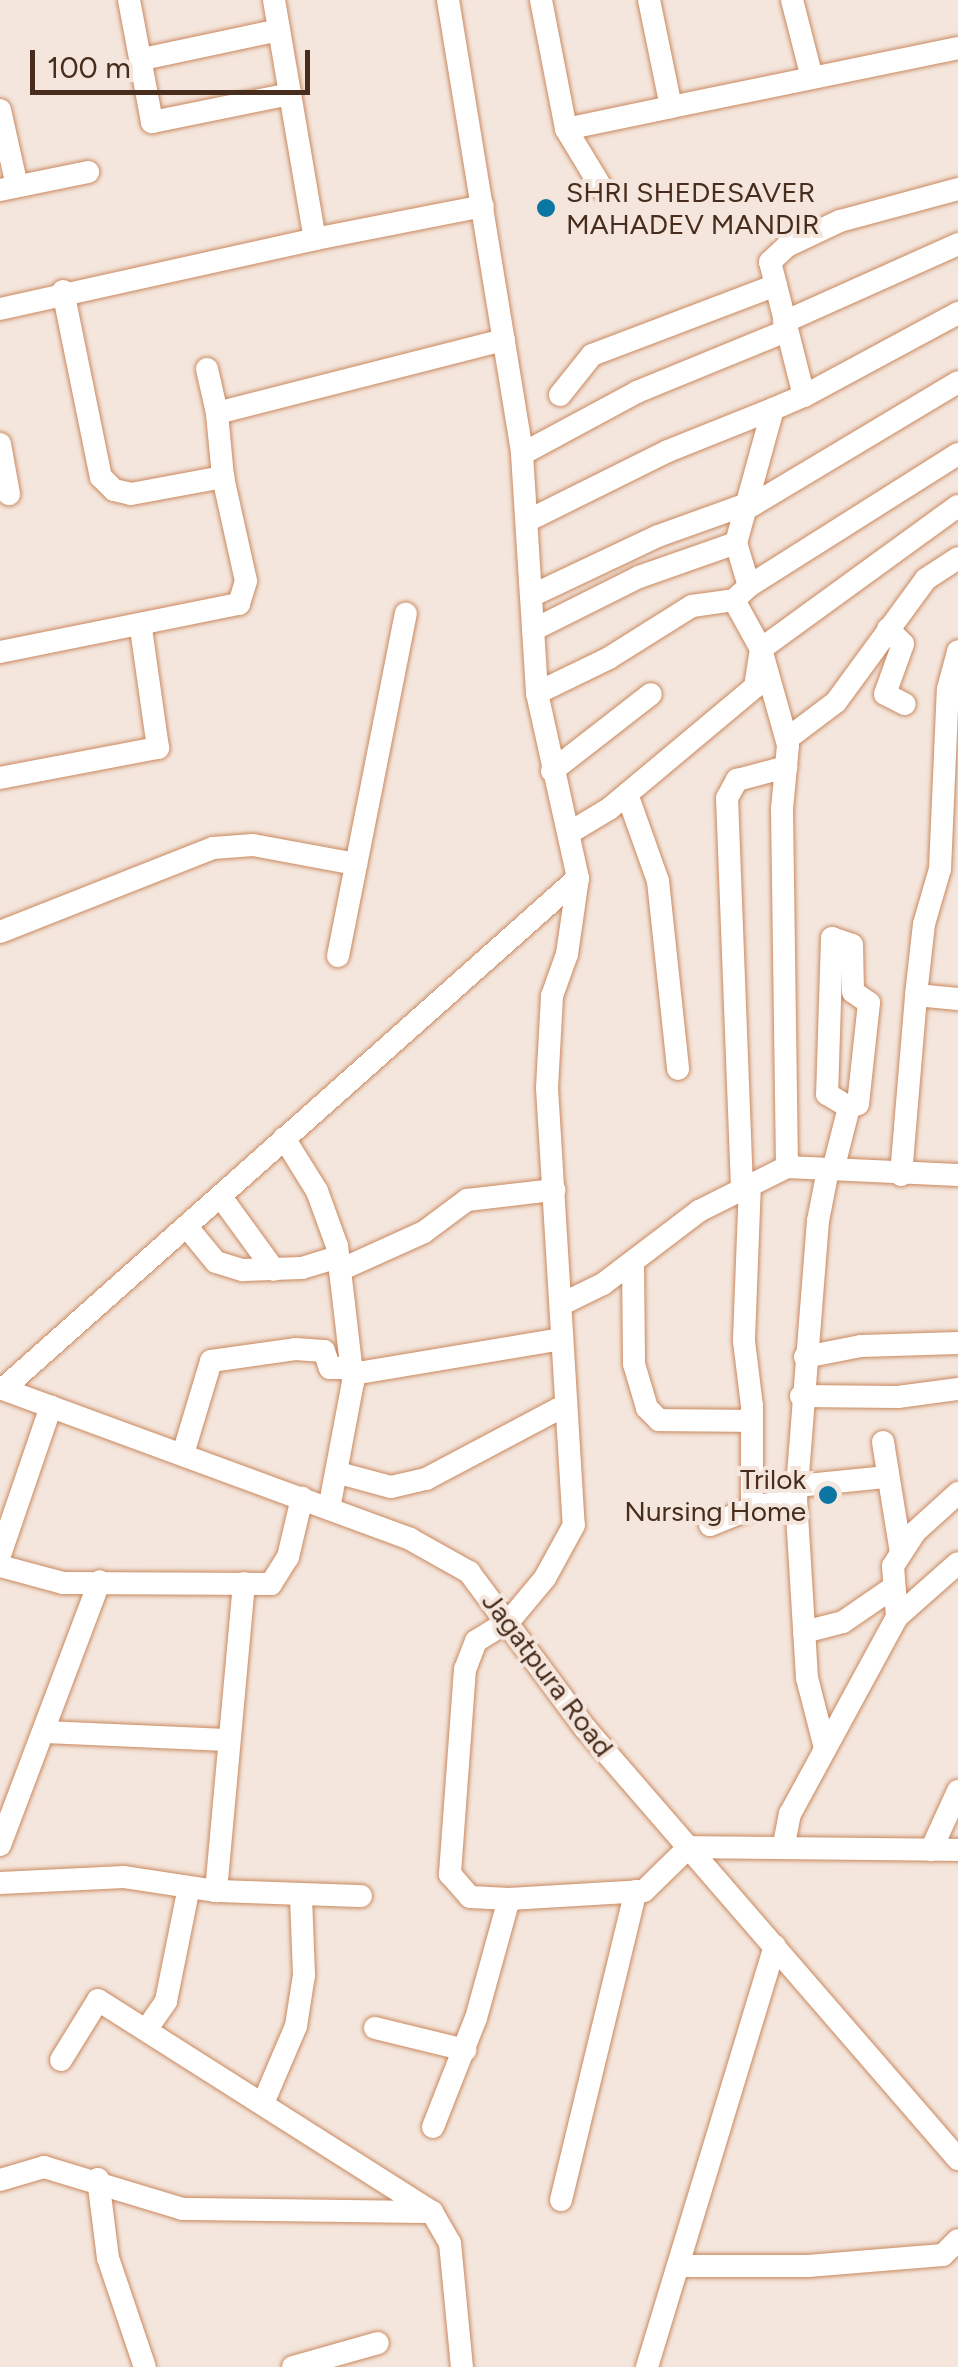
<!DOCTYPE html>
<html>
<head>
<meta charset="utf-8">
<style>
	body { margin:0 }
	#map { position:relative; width:958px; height:2367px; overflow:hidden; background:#f4e6dd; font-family:Figtree,sans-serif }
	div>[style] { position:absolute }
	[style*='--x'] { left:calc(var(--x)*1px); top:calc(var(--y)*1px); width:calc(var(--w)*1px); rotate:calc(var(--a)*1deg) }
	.roads { filter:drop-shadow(0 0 2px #c9895f) drop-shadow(0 0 2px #c9895f) }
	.minor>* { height:22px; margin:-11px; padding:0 11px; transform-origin:11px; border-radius:11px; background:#fff }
	.dots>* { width:28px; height:28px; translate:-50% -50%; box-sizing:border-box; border:5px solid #f4e6dd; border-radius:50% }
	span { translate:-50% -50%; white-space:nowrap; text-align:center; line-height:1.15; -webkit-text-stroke:8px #f4e6dd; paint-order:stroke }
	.poi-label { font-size:28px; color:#482d1c }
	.left { translate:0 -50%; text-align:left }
	.right { translate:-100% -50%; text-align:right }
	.street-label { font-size:28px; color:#482d1c }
	.scale { position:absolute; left:30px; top:50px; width:280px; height:45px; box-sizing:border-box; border:5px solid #482d1c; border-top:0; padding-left:12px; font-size:30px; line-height:35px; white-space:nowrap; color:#482d1c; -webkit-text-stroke:8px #f4e6dd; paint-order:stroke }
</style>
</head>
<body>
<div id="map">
	<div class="roads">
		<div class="minor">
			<div style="--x:129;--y:0;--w:124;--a:79.3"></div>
			<div style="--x:152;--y:122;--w:141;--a:-11.5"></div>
			<div style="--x:274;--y:0;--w:242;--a:80.3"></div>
			<div style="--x:315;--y:239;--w:171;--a:-11.1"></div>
			<div style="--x:448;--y:0;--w:460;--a:80.7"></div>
			<div style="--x:522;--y:454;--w:239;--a:86.4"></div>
			<div style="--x:537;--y:693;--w:189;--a:77.5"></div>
			<div style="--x:578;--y:878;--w:77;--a:98.2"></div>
			<div style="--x:567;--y:954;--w:45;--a:109.7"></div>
			<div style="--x:552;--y:996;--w:92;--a:93.1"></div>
			<div style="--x:547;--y:1088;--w:438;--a:86.5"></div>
			<div style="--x:574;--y:1525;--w:60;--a:118.7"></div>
			<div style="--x:545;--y:1578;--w:55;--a:129.8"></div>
			<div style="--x:510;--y:1620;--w:40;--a:148"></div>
			<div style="--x:476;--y:1641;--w:30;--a:111"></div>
			<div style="--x:465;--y:1669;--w:206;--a:94.2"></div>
			<div style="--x:450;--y:1874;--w:30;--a:49"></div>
			<div style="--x:470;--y:1897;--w:39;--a:3"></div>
			<div style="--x:509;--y:1899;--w:135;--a:-3.4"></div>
			<div style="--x:644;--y:1891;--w:63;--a:-44.4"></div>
			<div style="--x:689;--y:1847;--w:269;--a:0.6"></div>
			<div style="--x:541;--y:0;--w:131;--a:79"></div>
			<div style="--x:566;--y:129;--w:71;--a:58.8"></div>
			<div style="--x:792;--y:0;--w:76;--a:75.6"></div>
			<div style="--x:143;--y:59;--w:139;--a:-12"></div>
			<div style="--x:671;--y:107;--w:293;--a:-11.6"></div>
			<div style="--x:0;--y:110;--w:78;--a:77.4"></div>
			<div style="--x:566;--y:129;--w:107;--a:-11.8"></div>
			<div style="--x:671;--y:107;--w:109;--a:-101.6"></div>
			<div style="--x:0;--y:190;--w:90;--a:-11.6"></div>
			<div style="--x:63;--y:291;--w:190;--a:78.5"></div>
			<div style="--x:101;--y:477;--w:18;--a:45"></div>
			<div style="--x:114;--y:490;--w:17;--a:13"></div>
			<div style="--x:131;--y:494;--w:94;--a:-10.5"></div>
			<div style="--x:0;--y:309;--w:323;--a:-12.5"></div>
			<div style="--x:784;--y:322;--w:191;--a:-24.1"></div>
			<div style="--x:207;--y:369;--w:45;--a:77.2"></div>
			<div style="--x:560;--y:395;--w:51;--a:-51.3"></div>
			<div style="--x:592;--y:355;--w:197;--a:-20.8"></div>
			<div style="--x:804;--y:396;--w:175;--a:-28.3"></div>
			<div style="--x:0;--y:444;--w:51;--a:79.8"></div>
			<div style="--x:522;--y:454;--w:131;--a:-28.3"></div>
			<div style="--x:637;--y:392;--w:161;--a:-22.3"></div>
			<div style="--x:746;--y:509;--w:247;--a:-30.9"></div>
			<div style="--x:527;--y:521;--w:157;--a:-26.4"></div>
			<div style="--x:668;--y:451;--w:113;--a:-21.8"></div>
			<div style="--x:749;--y:586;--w:247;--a:-32.3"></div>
			<div style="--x:531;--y:596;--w:140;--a:-25.3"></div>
			<div style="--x:658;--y:536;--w:95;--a:-19.8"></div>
			<div style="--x:888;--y:629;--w:21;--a:45"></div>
			<div style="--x:903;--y:644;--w:53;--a:109.8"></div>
			<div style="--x:885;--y:694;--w:22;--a:27"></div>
			<div style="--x:533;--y:630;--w:119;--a:-26.6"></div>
			<div style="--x:639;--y:577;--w:103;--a:-19.3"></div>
			<div style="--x:0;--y:652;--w:244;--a:-11.4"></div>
			<div style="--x:239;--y:604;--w:24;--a:-73"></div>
			<div style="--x:246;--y:581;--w:107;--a:-102.5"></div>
			<div style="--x:223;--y:477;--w:64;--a:-95.4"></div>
			<div style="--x:217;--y:413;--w:296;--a:-14.3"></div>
			<div style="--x:537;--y:693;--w:80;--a:-25.9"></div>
			<div style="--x:609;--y:658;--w:98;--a:-32.1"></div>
			<div style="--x:692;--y:606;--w:42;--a:-8.1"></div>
			<div style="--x:787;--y:739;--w:61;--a:-37.1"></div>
			<div style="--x:836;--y:702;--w:152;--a:-53.8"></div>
			<div style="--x:926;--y:579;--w:38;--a:-33"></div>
			<div style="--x:552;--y:771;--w:125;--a:-37.9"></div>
			<div style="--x:0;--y:778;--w:161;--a:-10.8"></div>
			<div style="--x:158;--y:748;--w:121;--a:-98.1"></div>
			<div style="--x:627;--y:794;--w:92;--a:70.4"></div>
			<div style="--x:658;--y:881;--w:189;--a:83.9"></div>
			<div style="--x:569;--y:833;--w:47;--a:-31"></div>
			<div style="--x:609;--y:809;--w:190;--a:-39.9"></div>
			<div style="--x:755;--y:687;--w:38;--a:-81"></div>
			<div style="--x:761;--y:649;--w:243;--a:-36"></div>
			<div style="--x:0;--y:932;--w:229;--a:-21.5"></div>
			<div style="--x:213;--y:848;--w:40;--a:-4.3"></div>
			<div style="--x:253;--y:845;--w:105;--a:10.5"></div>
			<div style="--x:338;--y:956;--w:349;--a:-78.8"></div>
			<div style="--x:916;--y:995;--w:71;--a:-83.6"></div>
			<div style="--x:924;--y:924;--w:57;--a:-73.8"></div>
			<div style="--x:940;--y:869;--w:180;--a:-87.5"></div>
			<div style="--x:948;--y:689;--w:39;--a:-75"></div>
			<div style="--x:284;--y:1138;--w:62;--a:58.1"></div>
			<div style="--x:317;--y:1191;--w:59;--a:70"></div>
			<div style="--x:337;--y:1246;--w:58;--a:83.1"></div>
			<div style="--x:344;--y:1304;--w:79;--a:83.4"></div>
			<div style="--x:353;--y:1382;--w:129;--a:100.7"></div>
			<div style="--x:787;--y:1167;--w:358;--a:-90.8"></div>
			<div style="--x:782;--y:809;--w:64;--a:-84.6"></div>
			<div style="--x:788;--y:745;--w:100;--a:-105.7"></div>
			<div style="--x:761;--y:649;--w:56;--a:-118.9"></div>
			<div style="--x:734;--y:600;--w:21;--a:-43"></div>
			<div style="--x:749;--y:586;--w:45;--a:-106.8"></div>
			<div style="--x:736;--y:543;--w:139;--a:-74.6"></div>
			<div style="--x:773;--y:409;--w:34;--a:-23"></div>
			<div style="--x:804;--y:396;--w:138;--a:-104.2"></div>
			<div style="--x:770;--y:262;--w:23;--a:-43"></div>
			<div style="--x:787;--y:246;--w:59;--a:-25.3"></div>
			<div style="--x:840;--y:221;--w:122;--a:-15.2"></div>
			<div style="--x:833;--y:1170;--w:65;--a:-75.7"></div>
			<div style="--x:849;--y:1107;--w:9;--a:-18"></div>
			<div style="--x:858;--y:1104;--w:102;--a:-83.8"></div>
			<div style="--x:869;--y:1003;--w:19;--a:-145"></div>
			<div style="--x:853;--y:992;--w:47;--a:-91.2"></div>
			<div style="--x:852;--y:945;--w:21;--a:-161"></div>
			<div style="--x:832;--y:938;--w:156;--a:91.8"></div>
			<div style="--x:827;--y:1094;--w:26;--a:31"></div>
			<div style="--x:901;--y:1175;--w:181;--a:-85.2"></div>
			<div style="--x:916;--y:995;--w:42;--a:5.4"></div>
			<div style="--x:750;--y:1183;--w:158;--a:92.2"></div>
			<div style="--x:744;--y:1341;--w:65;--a:83"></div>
			<div style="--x:752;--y:1406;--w:103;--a:90"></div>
			<div style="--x:742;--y:1188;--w:390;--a:-92.2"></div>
			<div style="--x:727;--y:798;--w:21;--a:-61"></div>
			<div style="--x:737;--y:780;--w:51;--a:-14.9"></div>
			<div style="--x:221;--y:1197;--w:90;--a:54"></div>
			<div style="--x:187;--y:1227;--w:45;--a:50.4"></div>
			<div style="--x:216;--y:1262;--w:28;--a:17"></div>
			<div style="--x:243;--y:1270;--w:59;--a:-1.9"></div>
			<div style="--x:302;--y:1268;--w:38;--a:-17"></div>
			<div style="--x:633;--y:1263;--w:101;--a:89.4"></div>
			<div style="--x:634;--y:1364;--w:46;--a:73.5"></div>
			<div style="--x:647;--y:1408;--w:17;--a:45"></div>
			<div style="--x:659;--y:1420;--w:93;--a:0.6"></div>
			<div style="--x:340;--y:1270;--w:92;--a:-24.3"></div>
			<div style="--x:424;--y:1232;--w:54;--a:-36.7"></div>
			<div style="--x:467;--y:1200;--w:88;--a:-6.6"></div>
			<div style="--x:564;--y:1303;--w:43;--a:-26"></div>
			<div style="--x:603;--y:1284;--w:121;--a:-37.2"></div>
			<div style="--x:699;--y:1211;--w:98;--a:-26.6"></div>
			<div style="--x:787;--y:1167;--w:171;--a:2.7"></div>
			<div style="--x:805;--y:1357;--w:57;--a:-11.1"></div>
			<div style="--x:861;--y:1346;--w:97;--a:-1.8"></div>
			<div style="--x:352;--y:1374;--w:213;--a:-9.5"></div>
			<div style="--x:0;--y:1388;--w:437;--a:20.2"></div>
			<div style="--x:410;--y:1539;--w:68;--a:29.2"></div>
			<div style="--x:469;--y:1572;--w:194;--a:53.4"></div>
			<div style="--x:585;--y:1728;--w:570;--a:49.13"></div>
			<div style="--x:3;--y:1389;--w:769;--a:-41.63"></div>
			<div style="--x:801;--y:1396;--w:97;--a:0.6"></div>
			<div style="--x:898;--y:1397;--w:61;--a:-7.6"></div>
			<div style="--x:883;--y:1442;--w:112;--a:80.8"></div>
			<div style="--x:183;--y:1454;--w:97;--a:-73.2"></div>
			<div style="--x:211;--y:1361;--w:85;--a:-8.1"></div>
			<div style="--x:295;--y:1349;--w:29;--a:4"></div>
			<div style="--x:324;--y:1351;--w:18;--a:71"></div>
			<div style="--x:330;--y:1368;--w:21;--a:0"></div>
			<div style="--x:339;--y:1473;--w:54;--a:15.1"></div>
			<div style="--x:391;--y:1487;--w:36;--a:-13"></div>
			<div style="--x:426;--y:1479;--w:158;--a:-27.9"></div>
			<div style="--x:797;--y:1486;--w:88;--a:-5.8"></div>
			<div style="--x:710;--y:1525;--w:51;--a:-22"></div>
			<div style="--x:757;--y:1506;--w:39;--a:-9"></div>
			<div style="--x:0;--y:1555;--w:157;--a:-71.1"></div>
			<div style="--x:0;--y:1566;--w:65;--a:15.1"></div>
			<div style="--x:63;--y:1583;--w:208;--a:0.3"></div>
			<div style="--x:271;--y:1584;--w:32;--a:-58"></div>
			<div style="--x:288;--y:1557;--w:61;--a:-76.7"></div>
			<div style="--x:897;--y:1617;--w:81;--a:-41.5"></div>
			<div style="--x:804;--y:1632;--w:40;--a:-14.4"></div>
			<div style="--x:843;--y:1622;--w:62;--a:-34.5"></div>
			<div style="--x:45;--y:1732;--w:182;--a:2.5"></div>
			<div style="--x:825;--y:1748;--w:72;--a:-104.4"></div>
			<div style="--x:807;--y:1678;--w:178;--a:-93.5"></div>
			<div style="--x:796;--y:1500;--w:280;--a:-85.5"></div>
			<div style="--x:818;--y:1221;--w:52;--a:-78.9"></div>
			<div style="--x:784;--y:1844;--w:31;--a:-79"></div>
			<div style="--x:790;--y:1814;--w:224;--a:-61.5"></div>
			<div style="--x:897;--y:1617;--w:51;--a:-94.5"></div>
			<div style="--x:893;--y:1566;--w:40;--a:-57.1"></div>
			<div style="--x:915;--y:1532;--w:58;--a:-42.2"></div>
			<div style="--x:0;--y:1845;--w:282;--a:-69.3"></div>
			<div style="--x:931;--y:1850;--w:65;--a:-65.4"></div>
			<div style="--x:0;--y:1883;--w:124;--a:-2.8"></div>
			<div style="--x:124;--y:1877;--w:93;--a:8.7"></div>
			<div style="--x:216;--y:1891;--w:309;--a:-84.8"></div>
			<div style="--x:216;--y:1891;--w:145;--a:2"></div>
			<div style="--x:375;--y:2028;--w:93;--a:13.7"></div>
			<div style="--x:146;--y:2030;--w:35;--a:-55"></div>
			<div style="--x:166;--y:2001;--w:116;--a:-78.6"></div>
			<div style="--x:61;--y:2060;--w:70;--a:-58.3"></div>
			<div style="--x:98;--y:2000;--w:396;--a:32.4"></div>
			<div style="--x:432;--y:2212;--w:36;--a:60"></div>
			<div style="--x:450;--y:2243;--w:125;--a:84.5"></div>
			<div style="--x:264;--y:2101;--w:82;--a:-66.9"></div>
			<div style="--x:296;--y:2026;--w:52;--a:-81.1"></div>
			<div style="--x:304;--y:1975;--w:79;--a:-92.2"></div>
			<div style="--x:433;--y:2127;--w:117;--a:-68.5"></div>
			<div style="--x:476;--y:2018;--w:123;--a:-74.5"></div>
			<div style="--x:98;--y:2179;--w:80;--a:82.8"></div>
			<div style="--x:108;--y:2258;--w:115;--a:71.3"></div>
			<div style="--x:0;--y:2180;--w:46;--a:-16.5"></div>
			<div style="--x:44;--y:2167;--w:145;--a:16.8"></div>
			<div style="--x:183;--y:2209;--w:249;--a:0.7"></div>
			<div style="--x:561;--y:2200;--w:318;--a:-76.4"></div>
			<div style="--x:682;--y:2266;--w:126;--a:0"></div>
			<div style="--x:808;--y:2266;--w:135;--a:-4.7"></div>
			<div style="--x:943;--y:2255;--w:21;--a:-45"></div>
			<div style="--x:293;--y:2367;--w:88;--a:-15.8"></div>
			<div style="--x:647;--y:2367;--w:440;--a:-73.1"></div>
		</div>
	</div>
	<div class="dots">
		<div style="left:546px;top:208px;background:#0a76a1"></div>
		<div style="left:828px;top:1495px;background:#0a76a1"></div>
	</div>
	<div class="poi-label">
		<span class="left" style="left:566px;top:208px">SHRI SHEDESAVER<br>MAHADEV MANDIR</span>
		<span class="right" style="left:806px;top:1495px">Trilok<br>Nursing Home</span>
	</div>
	<div class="street-label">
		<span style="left:548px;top:1674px;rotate:53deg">Jagatpura Road</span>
	</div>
	<div class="scale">100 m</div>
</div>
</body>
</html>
